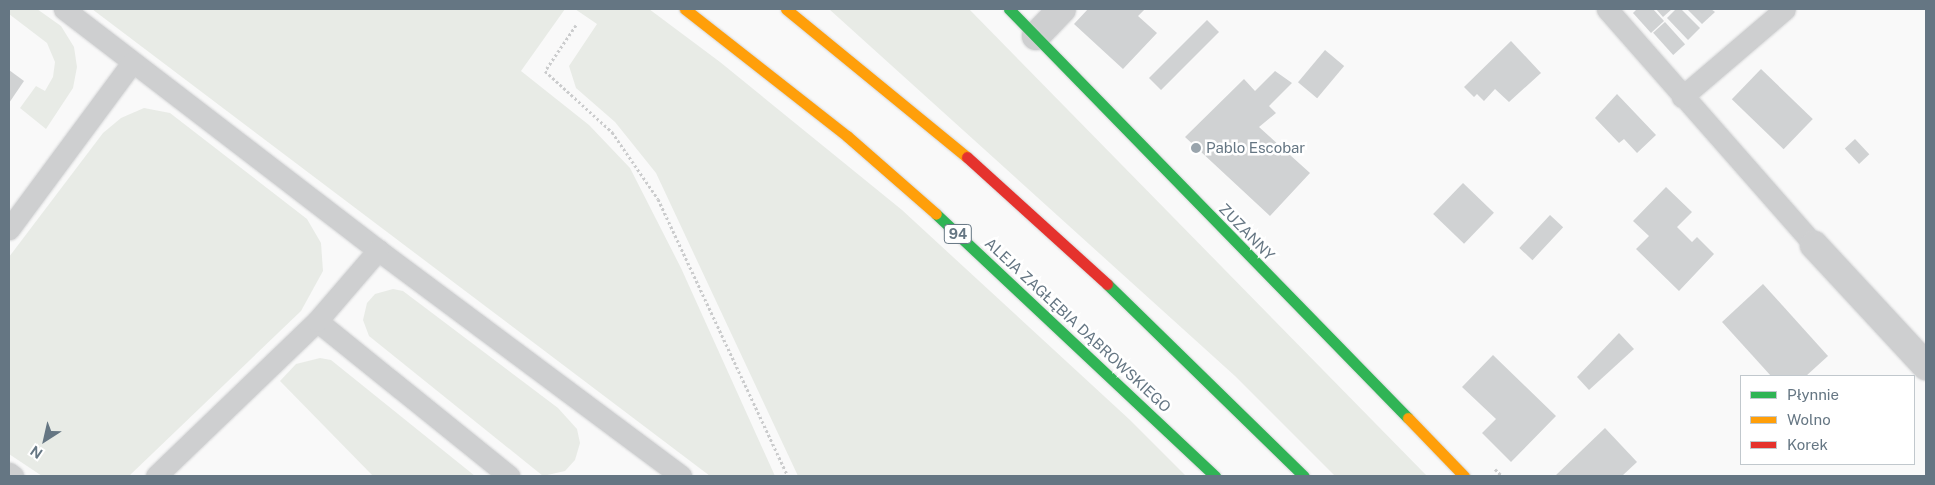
<!DOCTYPE html>
<html>
<head>
<meta charset="utf-8">
<style>
	body { margin:0 }
	#map { position:relative; width:1935px; height:485px; overflow:hidden; background:#f9f9f9; font-family:"Public Sans",sans-serif }
	div>[style] { position:absolute }
	[style*='--x'] { left:calc(var(--x)*1px); top:calc(var(--y)*1px); width:calc(var(--w)*1px); rotate:calc(var(--a)*1deg) }
	.green>* { inset:0; background:#e8ebe6 }
	.building>* { inset:0; background:#d0d2d3; transform-origin:0 0 }
	.path>* { height:3px; margin-top:-1.5px; transform-origin:0; background:repeating-linear-gradient(90deg,#cbcccd 0 2.5px,transparent 0 5px) }
	.roads { filter:drop-shadow(0 0 1px #d5d6d7) drop-shadow(0 0 1px #d5d6d7) }
	.lane>* { height:21px; margin:-10.5px; padding:0 10.5px; transform-origin:10.5px; border-radius:10.5px; background:#cecfd0 }
	.street>* { height:28px; margin:-14px; padding:0 14px; transform-origin:14px; border-radius:14px; background:#cecfd0 }
	.fast>* { height:11px; margin:-5.5px; padding:0 5.5px; transform-origin:5.5px; border-radius:5.5px; background:#30b455 }
	.slow>* { height:11px; margin:-5.5px; padding:0 5.5px; transform-origin:5.5px; border-radius:5.5px; background:#ff9f0a }
	.jam>* { height:11px; margin:-5.5px; padding:0 5.5px; transform-origin:5.5px; border-radius:5.5px; background:#e5322d }
	.dots>* { width:14px; height:14px; translate:-50% -50%; box-sizing:border-box; border:2px solid #fff; border-radius:50% }
	span { translate:-50% -50%; white-space:nowrap; text-align:center; line-height:1.15; -webkit-text-stroke:5px #fff; paint-order:stroke }
	.shield-label span { padding:1px 4px; background:#fff; border:1px solid; border-radius:4px; -webkit-text-stroke-width:0 }
	.shield-label { font-size:14px; color:#657683; font-weight:700 }
	.poi-label { font-size:15px; color:#657683 }
	.left { translate:0 -50%; text-align:left }
	.street-label { font-size:15px; color:#657683 }
	.frame { position:absolute; inset:0; border:10px solid #657683; pointer-events:none }
	.legend { position:absolute; left:1740px; top:375px; width:175px; height:90px; box-sizing:border-box; background:#fff; border:1px solid #c1c8cd; margin:0; padding:6px 9px; list-style:none; font-size:15px; color:#657683 }
	.legend li { display:flex; align-items:center; gap:10px; height:25px }
	.legend b { width:25px; border:1px solid #c1c8cd }
	.north { position:absolute; left:20px; top:415px; width:50px; height:50px; -webkit-text-stroke:4px #fff; paint-order:stroke; rotate:215deg; font-size:14px; font-weight:700; line-height:20px; text-align:center; color:#657683 }
	.north::after { content:''; display:block; margin:auto; width:18px; height:22px; background:#657683; clip-path:polygon(50% 0,100% 100%,50% 72%,0 100%) }
</style>
</head>
<body>
<div id="map">
	<div class="green">
		<div style="clip-path:polygon(9px 9px,37px 9px,61px 26px,74px 47px,77px 67px,73px 88px,46px 129px,20px 108px,36px 86px,45px 91px,53px 77px,55px 62px,47px 43px,9px 14px)"></div>
		<div style="clip-path:polygon(92px 9px,565px 9px,521px 71px,589px 125px,630px 168px,681px 268px,775px 476px,710px 476px)"></div>
		<div style="clip-path:polygon(575px 9px,649px 9px,720px 62px,902px 210px,1130px 420px,1186px 476px,798px 476px,656px 173px,615px 122px,576px 88px,569px 66px,597px 24px)"></div>
		<div style="clip-path:polygon(829px 9px,969px 9px,1427px 476px,1335px 476px,1235px 376px)"></div>
		<div style="clip-path:polygon(144px 108px,170px 113px,307px 219px,321px 243px,323px 271px,301px 311px,129px 476px,42px 476px,9px 454px,9px 257px,103px 133px,121px 118px)"></div>
		<div style="clip-path:polygon(393px 289px,403px 291px,558px 408px,577px 429px,580px 443px,575px 460px,565px 471px,543px 476px,369px 336px,363px 320px,367px 303px,375px 294px)"></div>
		<div style="clip-path:polygon(320px 358px,331px 360px,475px 476px,373px 476px,280px 381px,296px 364px)"></div>
	</div>
	<div class="building">
		<div style="clip-path:polygon(1088px 9px,1145px 9px,1138px 16px,1157px 33px,1123px 69px,1074px 24px)"></div>
		<div style="clip-path:polygon(1637px 9px,1653px 9px,1664px 21px,1651px 33px,1633px 13px)"></div>
		<div style="clip-path:polygon(1656px 9px,1672px 9px,1663px 17px)"></div>
		<div style="clip-path:polygon(1676px 9px,1681px 9px,1700px 28px,1688px 40px,1667px 18px)"></div>
		<div style="clip-path:polygon(1687px 9px,1711px 9px,1715px 12px,1702px 24px)"></div>
		<div style="left:1207px;top:20px;width:17px;height:82px;rotate:45deg"></div>
		<div style="left:1665px;top:22px;width:30px;height:16px;rotate:48deg"></div>
		<div style="clip-path:polygon(1511px 41px,1541px 73px,1509px 102px,1495px 89px,1484px 101px,1477px 94px,1474px 97px,1464px 87px)"></div>
		<div style="left:1325px;top:50px;width:25px;height:42px;rotate:40deg"></div>
		<div style="left:1761px;top:69px;width:72px;height:42px;rotate:44deg"></div>
		<div style="clip-path:polygon(9px 70px,24px 81px,9px 103px)"></div>
		<div style="clip-path:polygon(1275px 71px,1292px 83px,1269px 106px,1276px 113px,1259px 127px,1310px 173px,1270px 216px,1185px 137px,1244px 79px,1255px 91px)"></div>
		<div style="clip-path:polygon(1617px 94px,1656px 135px,1637px 153px,1624px 139px,1619px 143px,1595px 118px)"></div>
		<div style="left:1855px;top:139px;width:21px;height:14px;rotate:47deg"></div>
		<div style="left:1463px;top:183px;width:43px;height:43px;rotate:44deg"></div>
		<div style="clip-path:polygon(1666px 187px,1692px 212px,1677px 227px,1692px 242px,1697px 237px,1714px 254px,1679px 291px,1636px 249px,1649px 236px,1633px 221px)"></div>
		<div style="left:1550px;top:215px;width:18px;height:45px;rotate:43deg"></div>
		<div style="clip-path:polygon(1763px 284px,1828px 356px,1806px 376px,1771px 376px,1722px 322px)"></div>
		<div style="clip-path:polygon(1619px 333px,1634px 349px,1589px 390px,1577px 377px)"></div>
		<div style="clip-path:polygon(1493px 355px,1556px 416px,1511px 462px,1482px 433px,1496px 419px,1462px 387px)"></div>
		<div style="clip-path:polygon(1605px 428px,1637px 462px,1622px 476px,1555px 476px)"></div>
	</div>
	<div class="path">
		<div style="--x:576;--y:25;--w:55;--a:124"></div>
		<div style="--x:545;--y:71;--w:91;--a:42.3"></div>
		<div style="--x:612;--y:132;--w:81;--a:55.5"></div>
		<div style="--x:658;--y:199;--w:306;--a:64.9"></div>
		<div style="--x:1495;--y:469;--w:10;--a:45"></div>
	</div>
	<div class="roads">
		<div class="lane">
			<div style="--x:64;--y:9;--w:396;--a:37.5"></div>
			<div style="--x:378;--y:250;--w:378;--a:36.7"></div>
			<div style="--x:1607;--y:9;--w:314;--a:48.7"></div>
			<div style="--x:1682;--y:97;--w:135;--a:-40.5"></div>
			<div style="--x:9;--y:229;--w:207;--a:-53.5"></div>
			<div style="--x:317;--y:321;--w:247;--a:38.9"></div>
			<div style="--x:9;--y:473;--w:5;--a:37"></div>
			<div style="--x:156;--y:476;--w:223;--a:-43.9"></div>
			<div style="--x:317;--y:321;--w:94;--a:-49.3"></div>
		</div>
		<div class="street">
			<div style="--x:1036;--y:36;--w:37;--a:-46"></div>
			<div style="--x:1814;--y:245;--w:165;--a:47.2"></div>
		</div>
		<div class="fast">
			<div style="--x:1009;--y:9;--w:571;--a:45.71"></div>
			<div style="--x:936;--y:214;--w:383;--a:43.2"></div>
			<div style="--x:1107;--y:284;--w:275;--a:44.3"></div>
		</div>
		<div class="slow">
			<div style="--x:685;--y:9;--w:206;--a:38.1"></div>
			<div style="--x:847;--y:136;--w:118;--a:41.2"></div>
			<div style="--x:786;--y:9;--w:234;--a:39.3"></div>
			<div style="--x:1408;--y:418;--w:81;--a:46"></div>
		</div>
		<div class="jam">
			<div style="--x:967;--y:157;--w:189;--a:42.2"></div>
		</div>
	</div>
	<div class="dots">
		<div style="left:1196px;top:148px;background:#99a4ac"></div>
	</div>
	<div class="shield-label">
		<span style="left:958px;top:234px">94</span>
	</div>
	<div class="poi-label">
		<span class="left" style="left:1206px;top:148px">Pablo Escobar</span>
	</div>
	<div class="street-label">
		<span style="left:1247px;top:232px;rotate:46deg">ZUZANNY</span>
		<span style="left:1078px;top:325px;rotate:43deg">ALEJA ZAGŁĘBIA DĄBROWSKIEGO</span>
	</div>
	<div class="frame"></div>
	<ul class="legend">
	<li><b style="height:6px;background:#30b455"></b>Płynnie</li>
	<li><b style="height:6px;background:#ff9f0a"></b>Wolno</li>
	<li><b style="height:6px;background:#e5322d"></b>Korek</li>
	</ul>
	<div class="north">N</div>
</div>
</body>
</html>
